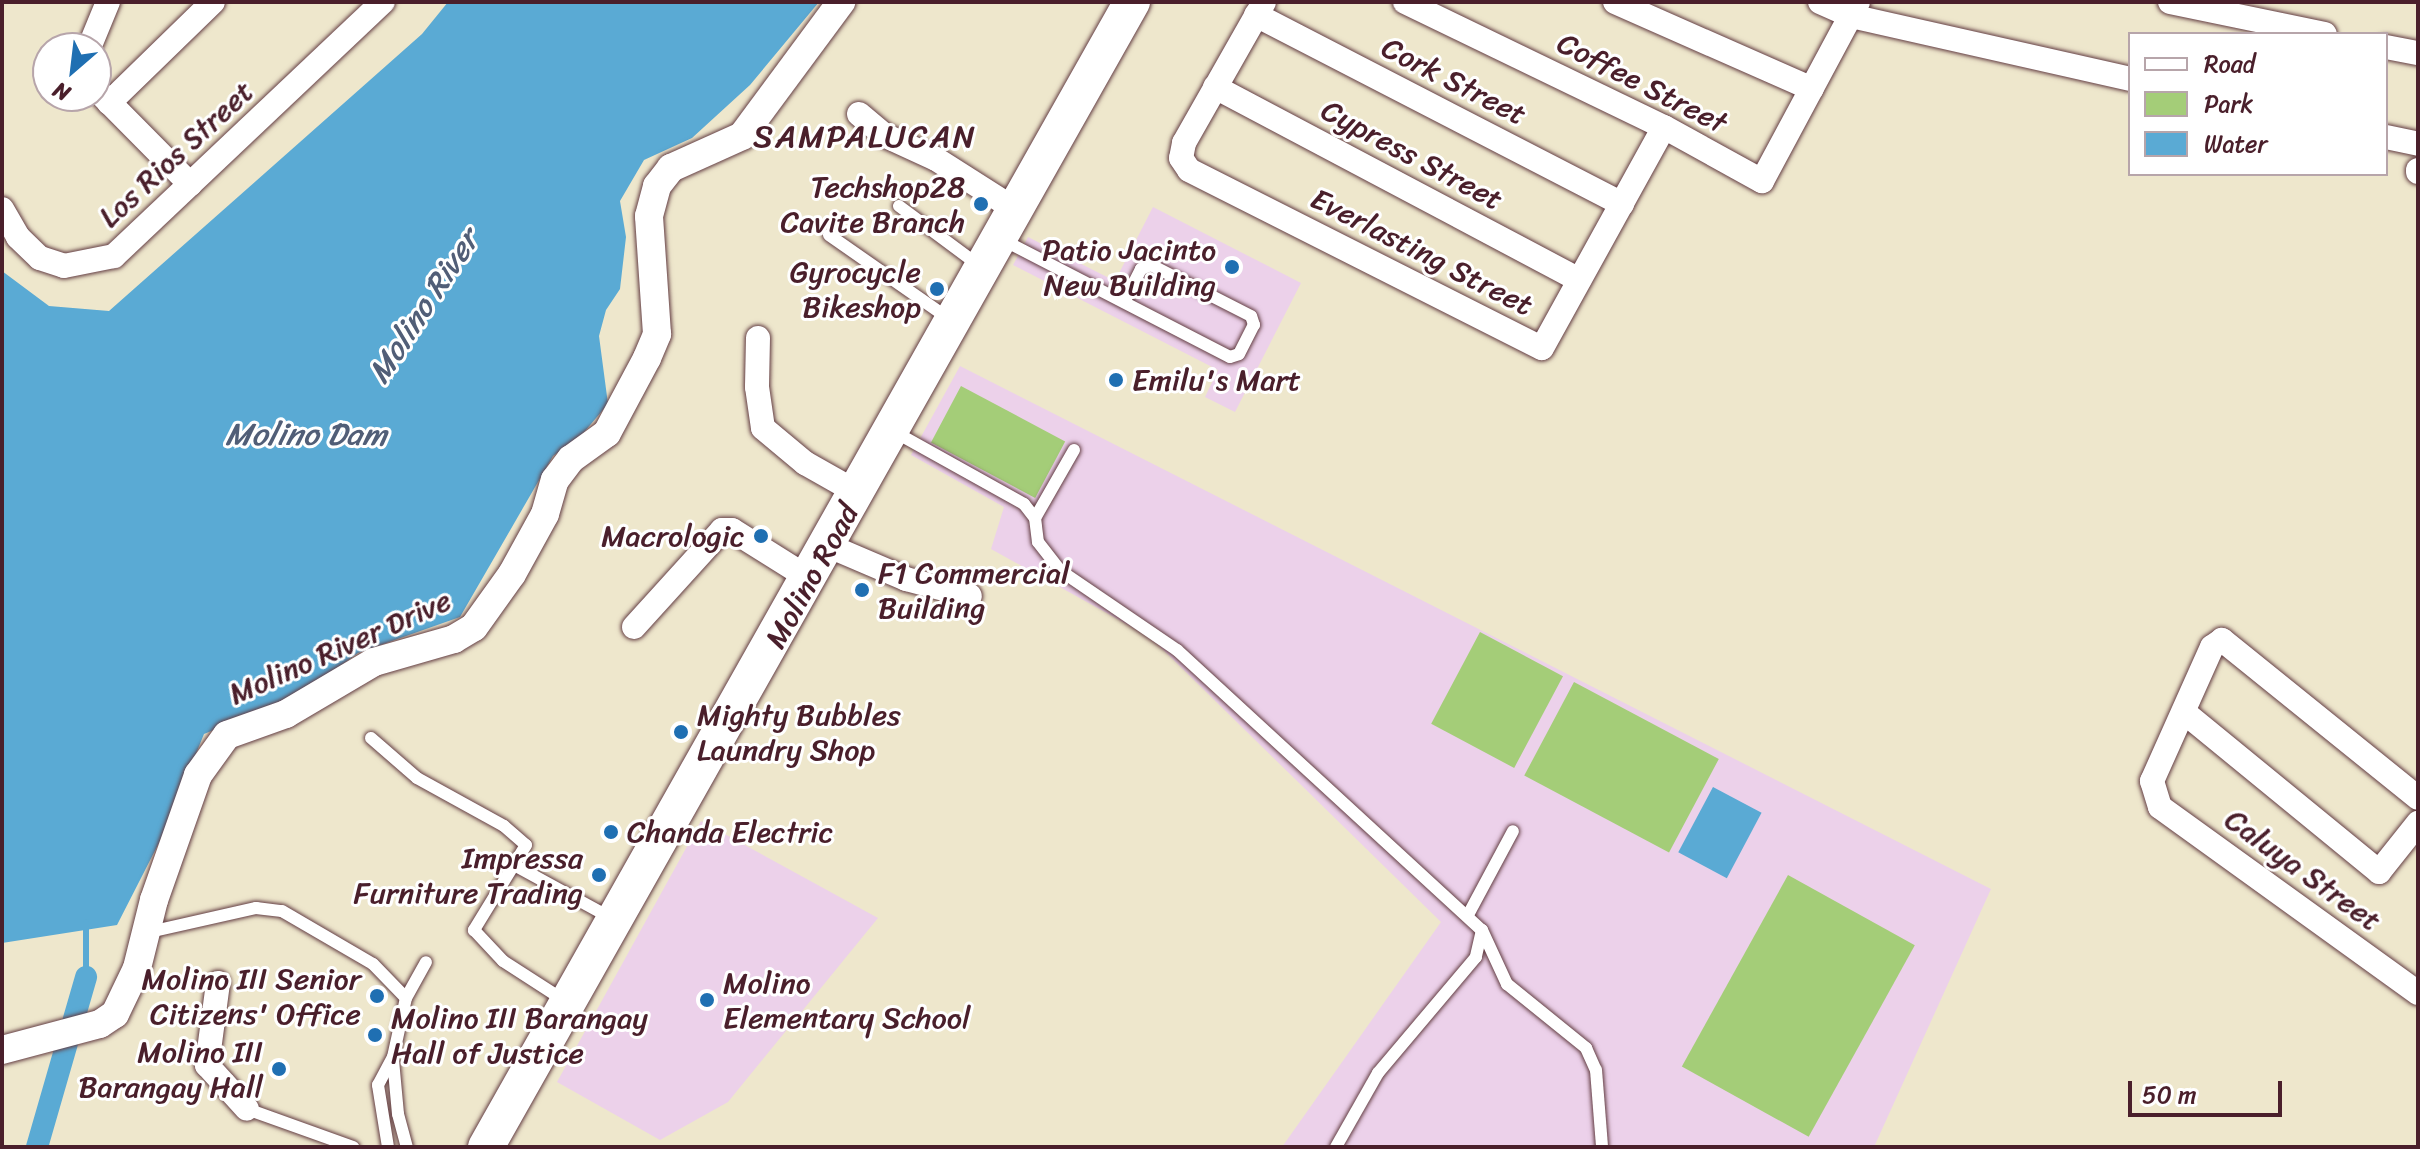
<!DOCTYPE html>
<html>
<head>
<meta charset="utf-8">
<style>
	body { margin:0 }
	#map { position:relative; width:2420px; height:1149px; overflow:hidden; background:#eee7cc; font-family:Sriracha,sans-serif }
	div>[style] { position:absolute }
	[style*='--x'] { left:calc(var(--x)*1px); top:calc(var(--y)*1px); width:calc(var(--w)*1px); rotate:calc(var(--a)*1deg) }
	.built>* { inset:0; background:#ecd1ea }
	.green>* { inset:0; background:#a4cd78; transform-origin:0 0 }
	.water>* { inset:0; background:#5aaad4; transform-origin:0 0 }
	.stream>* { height:6px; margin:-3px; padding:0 3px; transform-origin:3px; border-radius:3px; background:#5aaad4 }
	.canal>* { height:22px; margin:-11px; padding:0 11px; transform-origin:11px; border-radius:11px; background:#5aaad4 }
	.roads { filter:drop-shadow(0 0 2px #633d43) drop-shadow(0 0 2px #633d43) }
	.service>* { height:12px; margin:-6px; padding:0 6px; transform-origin:6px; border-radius:6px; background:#fff }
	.minor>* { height:24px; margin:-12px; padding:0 12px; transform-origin:12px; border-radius:12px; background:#fff }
	.tertiary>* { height:28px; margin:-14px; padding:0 14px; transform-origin:14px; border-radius:14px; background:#fff }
	.primary>* { height:36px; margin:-18px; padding:0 18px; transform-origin:18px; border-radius:18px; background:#fff }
	.dots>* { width:22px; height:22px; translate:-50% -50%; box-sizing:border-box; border:4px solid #fff; border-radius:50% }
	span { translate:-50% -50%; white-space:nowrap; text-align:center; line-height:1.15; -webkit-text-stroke:6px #fff; paint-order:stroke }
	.street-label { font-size:30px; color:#4a1f2b }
	.poi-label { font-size:30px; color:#4a1f2b }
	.right { translate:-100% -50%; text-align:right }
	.left { translate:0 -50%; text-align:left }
	.neighbourhood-label { font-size:32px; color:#4a1f2b; letter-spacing:2px }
	.water-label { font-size:32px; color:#515e77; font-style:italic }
	.frame { position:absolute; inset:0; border:4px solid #4a1f2b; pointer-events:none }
	.legend { position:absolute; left:2128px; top:32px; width:260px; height:144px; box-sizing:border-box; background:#fff; border:2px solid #b7a5aa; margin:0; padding:10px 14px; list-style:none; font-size:24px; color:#4a1f2b }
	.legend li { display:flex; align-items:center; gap:16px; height:40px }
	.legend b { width:40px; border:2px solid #b7a5aa }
	.north { position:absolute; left:32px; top:32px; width:80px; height:80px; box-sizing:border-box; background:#fff; border:2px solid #b7a5aa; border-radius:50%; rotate:208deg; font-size:22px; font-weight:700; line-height:32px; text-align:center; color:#4a1f2b }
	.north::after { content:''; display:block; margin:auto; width:28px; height:36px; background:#1f6fb2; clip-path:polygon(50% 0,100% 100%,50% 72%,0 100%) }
	.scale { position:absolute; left:2128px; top:1081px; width:154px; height:36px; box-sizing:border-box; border:4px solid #4a1f2b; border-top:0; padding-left:10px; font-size:24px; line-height:28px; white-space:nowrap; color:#4a1f2b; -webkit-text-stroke:6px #fff; paint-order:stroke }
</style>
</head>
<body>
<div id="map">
	<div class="built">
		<div style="clip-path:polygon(1153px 207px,1301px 283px,1235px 412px,1205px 397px,1218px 370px,1013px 265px,1028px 237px,1115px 281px)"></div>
		<div style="clip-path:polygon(960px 366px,1991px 889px,1874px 1147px,1282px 1147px,1441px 922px,1150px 637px,991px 549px,1004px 507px,911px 455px)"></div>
		<div style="clip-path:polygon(701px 821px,878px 918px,728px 1102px,660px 1140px,557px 1082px)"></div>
	</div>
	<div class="green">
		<div style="left:961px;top:386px;width:118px;height:64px;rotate:28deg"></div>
		<div style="left:1480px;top:632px;width:94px;height:104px;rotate:28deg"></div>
		<div style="left:1574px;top:682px;width:164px;height:106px;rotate:28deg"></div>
		<div style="left:1788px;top:875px;width:145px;height:219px;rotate:29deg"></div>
	</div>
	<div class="water">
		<div style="clip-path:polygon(448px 2px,819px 2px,750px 85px,692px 138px,644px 160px,620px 201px,626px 237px,620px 289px,606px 310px,599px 336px,608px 404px,580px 437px,553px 456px,460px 617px,358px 653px,302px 694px,204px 734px,163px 835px,117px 925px,2px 943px,2px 271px,49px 306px,109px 311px,422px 34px)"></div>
		<div style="left:1713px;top:787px;width:55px;height:74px;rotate:28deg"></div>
	</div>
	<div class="stream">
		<div style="--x:86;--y:977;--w:55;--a:-90"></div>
	</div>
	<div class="canal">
		<div style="--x:37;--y:1147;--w:177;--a:-73.9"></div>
	</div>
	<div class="roads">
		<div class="service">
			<div style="--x:899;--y:206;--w:102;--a:36.6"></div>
			<div style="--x:829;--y:235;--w:145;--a:34.9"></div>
			<div style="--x:1003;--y:240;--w:255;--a:27.3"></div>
			<div style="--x:1230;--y:357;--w:9;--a:-18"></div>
			<div style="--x:1239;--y:354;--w:33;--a:-63"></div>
			<div style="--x:1254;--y:325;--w:9;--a:-108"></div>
			<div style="--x:1251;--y:316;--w:112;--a:-153"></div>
			<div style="--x:1151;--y:265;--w:11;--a:158"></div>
			<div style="--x:1141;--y:269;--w:37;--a:117"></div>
			<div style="--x:893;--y:431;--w:150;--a:29.1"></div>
			<div style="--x:1024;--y:504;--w:18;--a:52"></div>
			<div style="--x:1074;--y:450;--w:78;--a:119.8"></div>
			<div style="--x:1035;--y:518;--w:24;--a:83"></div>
			<div style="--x:1038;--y:542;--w:37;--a:52"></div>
			<div style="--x:1061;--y:571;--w:140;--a:34.3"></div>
			<div style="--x:1177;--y:650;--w:414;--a:42.6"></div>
			<div style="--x:1482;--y:930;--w:28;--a:103"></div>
			<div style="--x:1476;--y:957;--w:152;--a:130.2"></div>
			<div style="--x:1378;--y:1073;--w:85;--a:119.6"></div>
			<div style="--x:371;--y:738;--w:61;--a:41"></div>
			<div style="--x:417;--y:778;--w:99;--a:28.9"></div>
			<div style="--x:504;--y:826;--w:29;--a:41"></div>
			<div style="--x:526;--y:845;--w:100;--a:121.5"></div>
			<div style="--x:474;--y:930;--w:42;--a:46.9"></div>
			<div style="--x:503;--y:961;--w:74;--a:32.8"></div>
			<div style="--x:516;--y:866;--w:111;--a:28.7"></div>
			<div style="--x:1468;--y:915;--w:95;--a:-61.8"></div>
			<div style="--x:1482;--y:930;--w:60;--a:65.2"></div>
			<div style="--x:1507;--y:984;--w:102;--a:39"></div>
			<div style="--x:1586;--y:1048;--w:24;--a:66"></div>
			<div style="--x:1596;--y:1070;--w:77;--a:85.5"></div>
			<div style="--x:145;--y:933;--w:114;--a:-12.7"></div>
			<div style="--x:256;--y:908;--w:26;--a:7"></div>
			<div style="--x:282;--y:911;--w:105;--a:30.2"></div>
			<div style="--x:373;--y:964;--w:47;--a:45.9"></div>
			<div style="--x:393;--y:1060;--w:54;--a:84.7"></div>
			<div style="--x:398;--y:1114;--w:34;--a:75"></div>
			<div style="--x:247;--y:1109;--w:113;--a:19.7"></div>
			<div style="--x:388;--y:1147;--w:63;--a:-99.2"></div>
			<div style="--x:378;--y:1085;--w:32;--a:-62"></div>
			<div style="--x:393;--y:1057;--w:60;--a:-77.6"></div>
			<div style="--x:406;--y:998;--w:41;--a:-60.9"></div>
		</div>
		<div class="minor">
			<div style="--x:1264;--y:2;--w:162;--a:119.6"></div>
			<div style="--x:1184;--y:143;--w:15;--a:101"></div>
			<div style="--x:1181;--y:158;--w:14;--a:56"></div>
			<div style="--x:1189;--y:170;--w:395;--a:26.8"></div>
			<div style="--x:1542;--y:348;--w:252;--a:-61.1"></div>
			<div style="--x:1405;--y:2;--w:288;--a:25.8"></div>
			<div style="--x:1664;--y:127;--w:112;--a:28.9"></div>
			<div style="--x:1762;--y:181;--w:203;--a:-61.8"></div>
			<div style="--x:1615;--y:2;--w:215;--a:23.8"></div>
			<div style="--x:1820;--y:2;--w:34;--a:24"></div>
			<div style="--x:1851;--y:16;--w:286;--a:12.7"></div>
			<div style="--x:2170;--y:2;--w:158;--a:11.7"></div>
			<div style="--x:1256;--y:15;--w:412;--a:27.3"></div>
			<div style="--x:2386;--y:47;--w:33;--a:11"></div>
			<div style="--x:89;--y:48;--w:50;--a:-67.6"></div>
			<div style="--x:1215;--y:87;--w:412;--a:27.9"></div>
			<div style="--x:96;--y:89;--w:134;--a:45.3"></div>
			<div style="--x:109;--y:103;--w:145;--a:-44.2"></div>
			<div style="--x:859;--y:114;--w:33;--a:40"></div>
			<div style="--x:884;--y:135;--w:57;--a:24.8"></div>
			<div style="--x:936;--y:159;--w:95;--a:32.5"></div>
			<div style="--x:2386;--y:137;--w:33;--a:12"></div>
			<div style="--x:2418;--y:172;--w:2;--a:-90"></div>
			<div style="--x:2;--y:209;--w:32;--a:60"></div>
			<div style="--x:18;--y:237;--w:30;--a:44"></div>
			<div style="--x:40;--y:258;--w:25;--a:18"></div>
			<div style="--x:64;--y:266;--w:51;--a:-11.3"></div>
			<div style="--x:114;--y:256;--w:370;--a:-43.4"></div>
			<div style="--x:758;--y:338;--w:49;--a:91.2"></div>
			<div style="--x:757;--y:387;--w:41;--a:81.7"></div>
			<div style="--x:763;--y:428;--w:55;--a:39.8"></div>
			<div style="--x:805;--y:463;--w:61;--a:29.5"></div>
			<div style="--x:829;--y:546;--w:84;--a:23.2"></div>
			<div style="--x:906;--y:579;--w:66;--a:14.9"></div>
			<div style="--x:634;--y:627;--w:131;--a:-47.8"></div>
			<div style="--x:722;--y:530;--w:10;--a:0"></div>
			<div style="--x:732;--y:530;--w:92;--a:32.1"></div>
			<div style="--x:2185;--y:713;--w:251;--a:39.3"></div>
			<div style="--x:2379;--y:872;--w:63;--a:-51.5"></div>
			<div style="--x:2418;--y:798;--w:252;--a:-141.1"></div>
			<div style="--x:2222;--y:640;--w:12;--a:145"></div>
			<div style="--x:2212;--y:647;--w:147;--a:114.1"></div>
			<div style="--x:2152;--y:781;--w:27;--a:73"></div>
			<div style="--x:2160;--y:807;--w:318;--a:35.8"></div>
			<div style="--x:218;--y:983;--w:83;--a:97.6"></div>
			<div style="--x:207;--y:1065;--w:59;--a:47.7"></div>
		</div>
		<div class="tertiary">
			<div style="--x:2;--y:1050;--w:101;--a:-14.9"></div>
			<div style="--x:100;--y:1024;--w:18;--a:-34"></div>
			<div style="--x:115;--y:1014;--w:51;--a:-64.4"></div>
			<div style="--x:137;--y:968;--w:70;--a:-76"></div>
			<div style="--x:154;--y:900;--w:133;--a:-70.6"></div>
			<div style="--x:198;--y:775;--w:49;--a:-54.1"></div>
			<div style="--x:227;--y:735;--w:63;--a:-19.6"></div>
			<div style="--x:286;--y:714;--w:102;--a:-30.6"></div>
			<div style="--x:374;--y:662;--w:83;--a:-16"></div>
			<div style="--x:454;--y:639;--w:23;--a:-31"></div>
			<div style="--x:474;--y:627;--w:65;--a:-54.4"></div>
			<div style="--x:512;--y:574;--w:68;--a:-61.2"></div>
			<div style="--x:545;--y:514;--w:35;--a:-74"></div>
			<div style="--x:555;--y:480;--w:26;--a:-53"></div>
			<div style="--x:571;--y:459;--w:44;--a:-35.8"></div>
			<div style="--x:607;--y:433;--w:85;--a:-61.9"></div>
			<div style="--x:647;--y:358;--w:26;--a:-67"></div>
			<div style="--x:657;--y:334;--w:118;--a:-93.9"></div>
			<div style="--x:649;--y:216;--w:31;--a:-75"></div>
			<div style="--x:657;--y:186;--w:23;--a:-52"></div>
			<div style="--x:671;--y:168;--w:78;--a:-24.3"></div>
			<div style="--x:742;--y:136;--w:167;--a:-53.5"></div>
		</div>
		<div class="primary">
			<div style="--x:486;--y:1147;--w:1315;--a:-60.57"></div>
		</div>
	</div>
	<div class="dots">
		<div style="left:981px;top:204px;background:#1f6fb2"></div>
		<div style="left:1232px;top:267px;background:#1f6fb2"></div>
		<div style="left:937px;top:289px;background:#1f6fb2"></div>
		<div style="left:1116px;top:380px;background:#1f6fb2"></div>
		<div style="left:761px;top:536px;background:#1f6fb2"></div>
		<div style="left:862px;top:590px;background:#1f6fb2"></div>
		<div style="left:681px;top:732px;background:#1f6fb2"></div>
		<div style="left:611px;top:832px;background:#1f6fb2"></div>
		<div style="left:599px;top:875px;background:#1f6fb2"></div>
		<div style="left:377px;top:996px;background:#1f6fb2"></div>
		<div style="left:707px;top:1000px;background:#1f6fb2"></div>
		<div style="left:375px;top:1035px;background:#1f6fb2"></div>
		<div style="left:279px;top:1069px;background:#1f6fb2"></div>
	</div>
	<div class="street-label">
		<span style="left:1454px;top:81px;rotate:27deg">Cork Street</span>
		<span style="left:1642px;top:83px;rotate:27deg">Coffee Street</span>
		<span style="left:176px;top:154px;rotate:-43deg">Los Rios Street</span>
		<span style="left:1412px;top:155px;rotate:28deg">Cypress Street</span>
		<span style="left:1422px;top:252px;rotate:27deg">Everlasting Street</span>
		<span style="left:812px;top:576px;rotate:-61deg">Molino Road</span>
		<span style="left:340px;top:647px;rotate:-24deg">Molino River Drive</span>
		<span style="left:2303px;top:870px;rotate:36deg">Caluya Street</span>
	</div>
	<div class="poi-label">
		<span class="right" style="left:965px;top:204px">Techshop28<br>Cavite Branch</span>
		<span class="right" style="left:1216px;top:267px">Patio Jacinto<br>New Building</span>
		<span class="right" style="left:921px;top:289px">Gyrocycle<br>Bikeshop</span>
		<span class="left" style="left:1132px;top:380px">Emilu's Mart</span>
		<span class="right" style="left:745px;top:536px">Macrologic</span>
		<span class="left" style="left:878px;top:590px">F1 Commercial<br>Building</span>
		<span class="left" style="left:697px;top:732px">Mighty Bubbles<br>Laundry Shop</span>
		<span class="left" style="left:627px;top:832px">Chanda Electric</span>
		<span class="right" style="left:583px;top:875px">Impressa<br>Furniture Trading</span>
		<span class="right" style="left:361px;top:996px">Molino III Senior<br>Citizens' Office</span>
		<span class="left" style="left:723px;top:1000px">Molino<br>Elementary School</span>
		<span class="left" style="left:391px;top:1035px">Molino III Barangay<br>Hall of Justice</span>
		<span class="right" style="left:263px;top:1069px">Molino III<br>Barangay Hall</span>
	</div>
	<div class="neighbourhood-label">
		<span style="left:865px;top:137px">SAMPALUCAN</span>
	</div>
	<div class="water-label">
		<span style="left:424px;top:307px;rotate:-57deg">Molino River</span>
		<span style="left:306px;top:435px">Molino Dam</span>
	</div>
	<div class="frame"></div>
	<ul class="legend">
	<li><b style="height:10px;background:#fff"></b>Road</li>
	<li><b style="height:22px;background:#a4cd78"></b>Park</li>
	<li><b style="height:22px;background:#5aaad4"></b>Water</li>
	</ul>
	<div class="north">N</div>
	<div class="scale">50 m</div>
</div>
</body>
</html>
